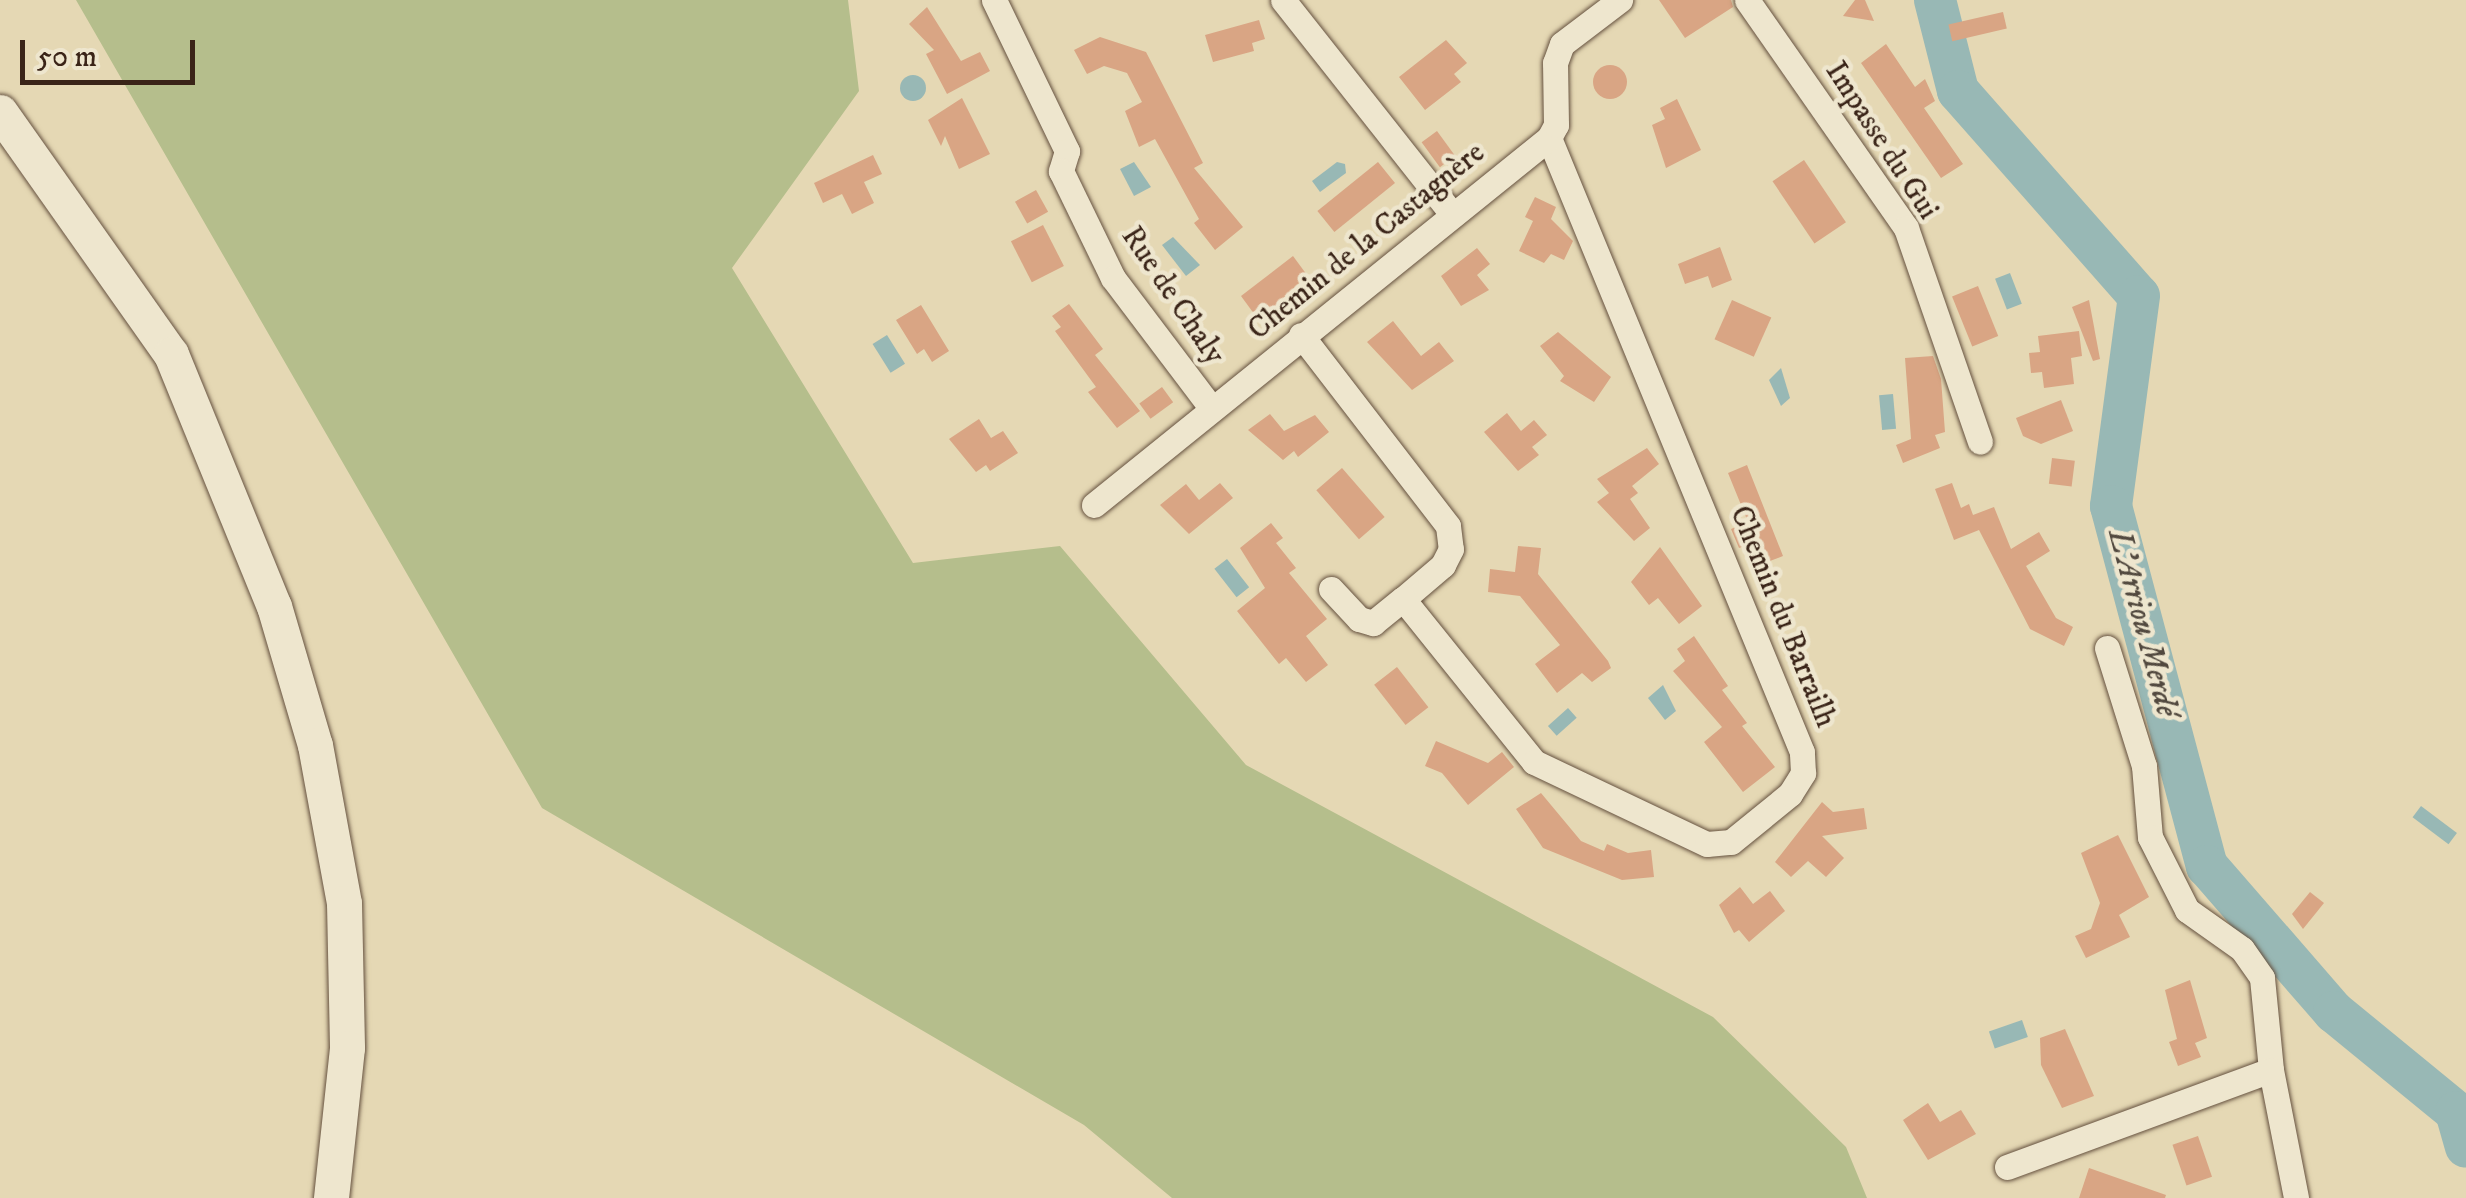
<!DOCTYPE html>
<html>
<head>
<meta charset="utf-8">
<style>
	body { margin:0 }
	#map { position:relative; width:2466px; height:1198px; overflow:hidden; background:#e5d8b4; font-family:"IM FELL DW Pica",serif }
	div>[style] { position:absolute }
	[style*='--x'] { left:calc(var(--x)*1px); top:calc(var(--y)*1px); width:calc(var(--w)*1px); rotate:calc(var(--a)*1deg) }
	.green>* { inset:0; background:#b5be8c }
	.water>* { inset:0; background:#98b8b5; transform-origin:0 0 }
	.round { border-radius:50% }
	.river>* { height:42px; margin:-21px; padding:0 21px; transform-origin:21px; border-radius:21px; background:#98b8b5 }
	.building>* { inset:0; background:#d9a584; transform-origin:0 0 }
	.roads { filter:drop-shadow(0 0 2px #65513f) drop-shadow(0 0 2px #65513f) }
	.street>* { height:25px; margin:-12.5px; padding:0 12.5px; transform-origin:12.5px; border-radius:12.5px; background:#eee6ce }
	.secondary>* { height:35px; margin:-17.5px; padding:0 17.5px; transform-origin:17.5px; border-radius:17.5px; background:#eee6ce }
	span { translate:-50% -50%; white-space:nowrap; text-align:center; line-height:1.15; -webkit-text-stroke:9px #eee6ce; paint-order:stroke }
	.street-label { font-size:30px; color:#3a2418 }
	.water-label { font-size:32px; color:#52493f; font-style:italic }
	.scale { position:absolute; left:20px; top:40px; width:175px; height:45px; box-sizing:border-box; border:5px solid #3a2418; border-top:0; padding-left:12px; font-size:30px; line-height:35px; white-space:nowrap; color:#3a2418; -webkit-text-stroke:8px #eee6ce; paint-order:stroke }
</style>
</head>
<body>
<div id="map">
	<div class="green">
		<div style="clip-path:polygon(76px 0,848px 0,859px 91px,732px 268px,913px 563px,1060px 546px,1246px 765px,1713px 1017px,1846px 1147px,1867px 1198px,1172px 1198px,1084px 1125px,542px 808px)"></div>
	</div>
	<div class="water">
		<div class="round" style="left:900px;top:75px;width:26px;height:26px"></div>
		<div style="clip-path:polygon(1134px 162px,1151px 187px,1134px 196px,1120px 169px)"></div>
		<div style="clip-path:polygon(1337px 162px,1345px 164px,1346px 173px,1320px 192px,1312px 181px)"></div>
		<div style="clip-path:polygon(1173px 237px,1200px 265px,1186px 276px,1162px 245px)"></div>
		<div style="left:2010px;top:273px;width:33px;height:16px;rotate:69deg"></div>
		<div style="left:887px;top:335px;width:34px;height:17px;rotate:58deg"></div>
		<div style="clip-path:polygon(1781px 368px,1790px 398px,1781px 406px,1769px 380px)"></div>
		<div style="left:1893px;top:394px;width:35px;height:14px;rotate:85deg"></div>
		<div style="left:1227px;top:559px;width:36px;height:16px;rotate:52deg"></div>
		<div style="clip-path:polygon(1663px 685px,1676px 711px,1665px 720px,1648px 698px)"></div>
		<div style="left:1568px;top:708px;width:13px;height:27px;rotate:48deg"></div>
		<div style="left:2421px;top:806px;width:45px;height:14px;rotate:37deg"></div>
		<div style="left:2022px;top:1020px;width:18px;height:35px;rotate:71deg"></div>
	</div>
	<div class="river">
		<div style="--x:1935;--y:0;--w:94;--a:75.8"></div>
		<div style="--x:1958;--y:91;--w:273;--a:48.6"></div>
		<div style="--x:2139;--y:296;--w:212;--a:97.6"></div>
		<div style="--x:2111;--y:506;--w:373;--a:75.1"></div>
		<div style="--x:2207;--y:866;--w:194;--a:49"></div>
		<div style="--x:2334;--y:1012;--w:158;--a:39.3"></div>
		<div style="--x:2456;--y:1112;--w:36;--a:74"></div>
	</div>
	<div class="building">
		<div style="clip-path:polygon(1659px 0,1731px 0,1733px 7px,1685px 38px)"></div>
		<div style="clip-path:polygon(1855px 0,1865px 0,1874px 21px,1843px 16px)"></div>
		<div style="clip-path:polygon(927px 7px,961px 61px,980px 52px,990px 71px,947px 94px,926px 54px,934px 50px,909px 24px)"></div>
		<div style="left:2003px;top:12px;width:17px;height:56px;rotate:77deg"></div>
		<div style="clip-path:polygon(1259px 20px,1265px 39px,1252px 43px,1254px 51px,1213px 62px,1205px 35px)"></div>
		<div style="clip-path:polygon(1100px 37px,1146px 52px,1203px 163px,1194px 168px,1243px 227px,1215px 250px,1194px 223px,1199px 219px,1155px 139px,1139px 147px,1125px 111px,1142px 102px,1127px 73px,1104px 66px,1087px 74px,1074px 50px)"></div>
		<div style="clip-path:polygon(1446px 40px,1467px 63px,1454px 74px,1461px 82px,1425px 110px,1399px 77px)"></div>
		<div style="clip-path:polygon(1886px 44px,1915px 87px,1925px 79px,1935px 101px,1924px 108px,1963px 164px,1941px 178px,1861px 63px)"></div>
		<div class="round" style="left:1593px;top:65px;width:34px;height:34px"></div>
		<div style="clip-path:polygon(962px 98px,990px 154px,959px 169px,945px 136px,941px 146px,928px 120px)"></div>
		<div style="clip-path:polygon(1677px 99px,1701px 150px,1666px 168px,1652px 125px,1665px 119px,1660px 108px)"></div>
		<div style="left:1437px;top:131px;width:31px;height:19px;rotate:54deg"></div>
		<div style="clip-path:polygon(873px 155px,882px 174px,864px 182px,874px 203px,852px 214px,842px 194px,823px 203px,814px 183px)"></div>
		<div style="left:1804px;top:160px;width:75px;height:38px;rotate:56deg"></div>
		<div style="left:1378px;top:162px;width:27px;height:78px;rotate:51deg"></div>
		<div style="left:1036px;top:190px;width:25px;height:24px;rotate:61deg"></div>
		<div style="clip-path:polygon(1535px 197px,1556px 207px,1551px 219px,1573px 241px,1564px 260px,1551px 254px,1544px 263px,1519px 251px,1533px 221px,1525px 217px)"></div>
		<div style="left:1043px;top:225px;width:46px;height:36px;rotate:63deg"></div>
		<div style="clip-path:polygon(1720px 247px,1732px 280px,1712px 288px,1708px 276px,1685px 284px,1678px 264px)"></div>
		<div style="clip-path:polygon(1477px 248px,1490px 264px,1477px 275px,1489px 290px,1461px 306px,1441px 276px)"></div>
		<div style="clip-path:polygon(1293px 256px,1307px 275px,1260px 322px,1241px 296px)"></div>
		<div style="left:1978px;top:286px;width:54px;height:28px;rotate:68deg"></div>
		<div style="left:1732px;top:300px;width:43px;height:43px;rotate:24deg"></div>
		<div style="clip-path:polygon(2089px 300px,2100px 359px,2093px 361px,2072px 307px)"></div>
		<div style="clip-path:polygon(1069px 304px,1103px 349px,1095px 355px,1140px 411px,1117px 428px,1088px 392px,1096px 387px,1055px 331px,1061px 327px,1052px 316px)"></div>
		<div style="clip-path:polygon(921px 305px,949px 351px,932px 362px,924px 349px,917px 354px,896px 320px)"></div>
		<div style="clip-path:polygon(1393px 321px,1421px 356px,1439px 342px,1454px 361px,1412px 390px,1367px 342px)"></div>
		<div style="clip-path:polygon(2079px 331px,2082px 356px,2071px 358px,2074px 384px,2044px 388px,2042px 372px,2031px 373px,2029px 353px,2040px 352px,2038px 336px)"></div>
		<div style="clip-path:polygon(1558px 332px,1611px 377px,1594px 402px,1560px 381px,1564px 376px,1540px 346px)"></div>
		<div style="clip-path:polygon(1933px 356px,1941px 379px,1945px 432px,1935px 435px,1940px 448px,1903px 463px,1896px 445px,1911px 439px,1905px 358px)"></div>
		<div style="left:1162px;top:387px;width:19px;height:28px;rotate:54deg"></div>
		<div style="clip-path:polygon(2061px 400px,2073px 431px,2041px 444px,2023px 436px,2016px 418px)"></div>
		<div style="clip-path:polygon(1507px 413px,1521px 431px,1534px 420px,1547px 435px,1532px 447px,1539px 455px,1518px 471px,1484px 432px)"></div>
		<div style="clip-path:polygon(1270px 414px,1284px 431px,1315px 415px,1329px 432px,1298px 457px,1294px 451px,1283px 460px,1248px 430px)"></div>
		<div style="clip-path:polygon(979px 419px,991px 438px,1003px 431px,1018px 453px,990px 471px,986px 465px,976px 472px,949px 439px)"></div>
		<div style="clip-path:polygon(1647px 448px,1659px 464px,1632px 486px,1638px 493px,1630px 499px,1650px 528px,1634px 541px,1597px 502px,1609px 493px,1597px 479px)"></div>
		<div style="left:2052px;top:458px;width:23px;height:26px;rotate:7deg"></div>
		<div style="clip-path:polygon(1747px 465px,1783px 556px,1759px 565px,1750px 544px,1739px 548px,1731px 529px,1748px 522px,1728px 473px)"></div>
		<div style="left:1342px;top:468px;width:65px;height:34px;rotate:49deg"></div>
		<div style="clip-path:polygon(1220px 483px,1233px 498px,1189px 534px,1160px 505px,1186px 484px,1199px 500px)"></div>
		<div style="clip-path:polygon(1952px 483px,1961px 508px,1969px 504px,1973px 515px,1994px 507px,2011px 549px,2039px 532px,2050px 551px,2026px 566px,2056px 618px,2073px 627px,2064px 646px,2030px 629px,1979px 530px,1954px 540px,1935px 489px)"></div>
		<div style="clip-path:polygon(1271px 523px,1283px 538px,1276px 543px,1296px 568px,1289px 573px,1327px 619px,1306px 636px,1328px 665px,1306px 682px,1286px 658px,1279px 664px,1237px 611px,1265px 588px,1240px 548px)"></div>
		<div style="clip-path:polygon(1518px 546px,1541px 548px,1538px 574px,1608px 661px,1611px 668px,1592px 682px,1582px 673px,1557px 693px,1535px 664px,1560px 645px,1520px 596px,1488px 592px,1490px 569px,1515px 572px)"></div>
		<div style="clip-path:polygon(1660px 547px,1702px 606px,1679px 624px,1658px 598px,1649px 605px,1631px 582px)"></div>
		<div style="clip-path:polygon(1694px 636px,1728px 686px,1722px 690px,1747px 723px,1742px 726px,1775px 767px,1743px 792px,1704px 742px,1722px 727px,1673px 671px,1685px 661px,1677px 649px)"></div>
		<div style="left:1397px;top:667px;width:51px;height:29px;rotate:52deg"></div>
		<div style="clip-path:polygon(1436px 741px,1488px 763px,1502px 752px,1514px 767px,1468px 805px,1442px 773px,1425px 766px)"></div>
		<div style="clip-path:polygon(1541px 793px,1581px 841px,1604px 851px,1607px 844px,1628px 853px,1651px 850px,1654px 877px,1622px 880px,1543px 848px,1516px 809px)"></div>
		<div style="clip-path:polygon(1822px 802px,1833px 812px,1864px 808px,1867px 829px,1822px 836px,1844px 858px,1826px 877px,1808px 861px,1791px 877px,1775px 862px)"></div>
		<div style="clip-path:polygon(2118px 835px,2149px 897px,2119px 915px,2130px 937px,2086px 958px,2075px 936px,2091px 929px,2100px 903px,2081px 853px)"></div>
		<div style="clip-path:polygon(1740px 887px,1753px 904px,1770px 891px,1785px 911px,1749px 942px,1739px 930px,1734px 933px,1719px 905px)"></div>
		<div style="clip-path:polygon(2310px 892px,2324px 903px,2303px 929px,2292px 914px)"></div>
		<div style="clip-path:polygon(2190px 980px,2207px 1038px,2195px 1043px,2201px 1057px,2178px 1066px,2169px 1042px,2177px 1039px,2165px 990px)"></div>
		<div style="clip-path:polygon(2065px 1029px,2094px 1096px,2062px 1108px,2041px 1065px,2040px 1038px)"></div>
		<div style="clip-path:polygon(1928px 1103px,1940px 1122px,1961px 1110px,1976px 1134px,1928px 1160px,1903px 1120px)"></div>
		<div style="left:2198px;top:1136px;width:43px;height:27px;rotate:71deg"></div>
		<div style="clip-path:polygon(2089px 1168px,2166px 1195px,2165px 1198px,2079px 1198px)"></div>
	</div>
	<div class="roads">
		<div class="street">
			<div style="--x:994;--y:0;--w:168;--a:64.2"></div>
			<div style="--x:1067;--y:151;--w:21;--a:107"></div>
			<div style="--x:1061;--y:171;--w:119;--a:64.1"></div>
			<div style="--x:1113;--y:278;--w:164;--a:52.9"></div>
			<div style="--x:1283;--y:0;--w:274;--a:51.7"></div>
			<div style="--x:1747;--y:0;--w:278;--a:55.1"></div>
			<div style="--x:1906;--y:228;--w:226;--a:70.9"></div>
			<div style="--x:1301;--y:335;--w:241;--a:52.4"></div>
			<div style="--x:1448;--y:526;--w:23;--a:83"></div>
			<div style="--x:1451;--y:549;--w:18;--a:117"></div>
			<div style="--x:1443;--y:565;--w:52;--a:139.6"></div>
			<div style="--x:1403;--y:599;--w:209;--a:51.2"></div>
			<div style="--x:1534;--y:762;--w:191;--a:25.4"></div>
			<div style="--x:1707;--y:844;--w:24;--a:-5"></div>
			<div style="--x:1731;--y:842;--w:76;--a:-39.1"></div>
			<div style="--x:1790;--y:794;--w:25;--a:-58"></div>
			<div style="--x:1803;--y:773;--w:21;--a:-93"></div>
			<div style="--x:1802;--y:752;--w:664;--a:-112.39"></div>
			<div style="--x:1094;--y:505;--w:585;--a:-38.89"></div>
			<div style="--x:1549;--y:138;--w:15;--a:-62"></div>
			<div style="--x:1556;--y:125;--w:62;--a:-90.9"></div>
			<div style="--x:1555;--y:63;--w:20;--a:-70"></div>
			<div style="--x:1562;--y:44;--w:73;--a:-37.2"></div>
			<div style="--x:1331;--y:589;--w:41;--a:47"></div>
			<div style="--x:1359;--y:619;--w:15;--a:16"></div>
			<div style="--x:1373;--y:623;--w:38;--a:-39"></div>
			<div style="--x:2107;--y:648;--w:124;--a:72.6"></div>
			<div style="--x:2144;--y:766;--w:71;--a:85.2"></div>
			<div style="--x:2150;--y:837;--w:82;--a:63.1"></div>
			<div style="--x:2187;--y:910;--w:67;--a:35.3"></div>
			<div style="--x:2242;--y:949;--w:35;--a:55"></div>
			<div style="--x:2262;--y:978;--w:92;--a:84.4"></div>
			<div style="--x:2007;--y:1167;--w:281;--a:-20.2"></div>
			<div style="--x:2271;--y:1070;--w:130;--a:78.9"></div>
		</div>
		<div class="secondary">
			<div style="--x:0;--y:112;--w:296;--a:54.8"></div>
			<div style="--x:171;--y:354;--w:272;--a:67.8"></div>
			<div style="--x:274;--y:606;--w:145;--a:73.6"></div>
			<div style="--x:315;--y:745;--w:161;--a:79.6"></div>
			<div style="--x:344;--y:903;--w:145;--a:88.8"></div>
			<div style="--x:347;--y:1048;--w:151;--a:96.1"></div>
		</div>
	</div>
	<div class="street-label">
		<span style="left:1881px;top:141px;rotate:57deg">Impasse du Gui</span>
		<span style="left:1367px;top:242px;rotate:-39deg">Chemin de la Castagnère</span>
		<span style="left:1172px;top:296px;rotate:56deg">Rue de Chaly</span>
		<span style="left:1782px;top:617px;rotate:68deg">Chemin du Barrailh</span>
	</div>
	<div class="water-label">
		<span style="left:2142px;top:623px;rotate:75deg">L'Arriou Merdé</span>
	</div>
	<div class="scale">50 m</div>
</div>
</body>
</html>
